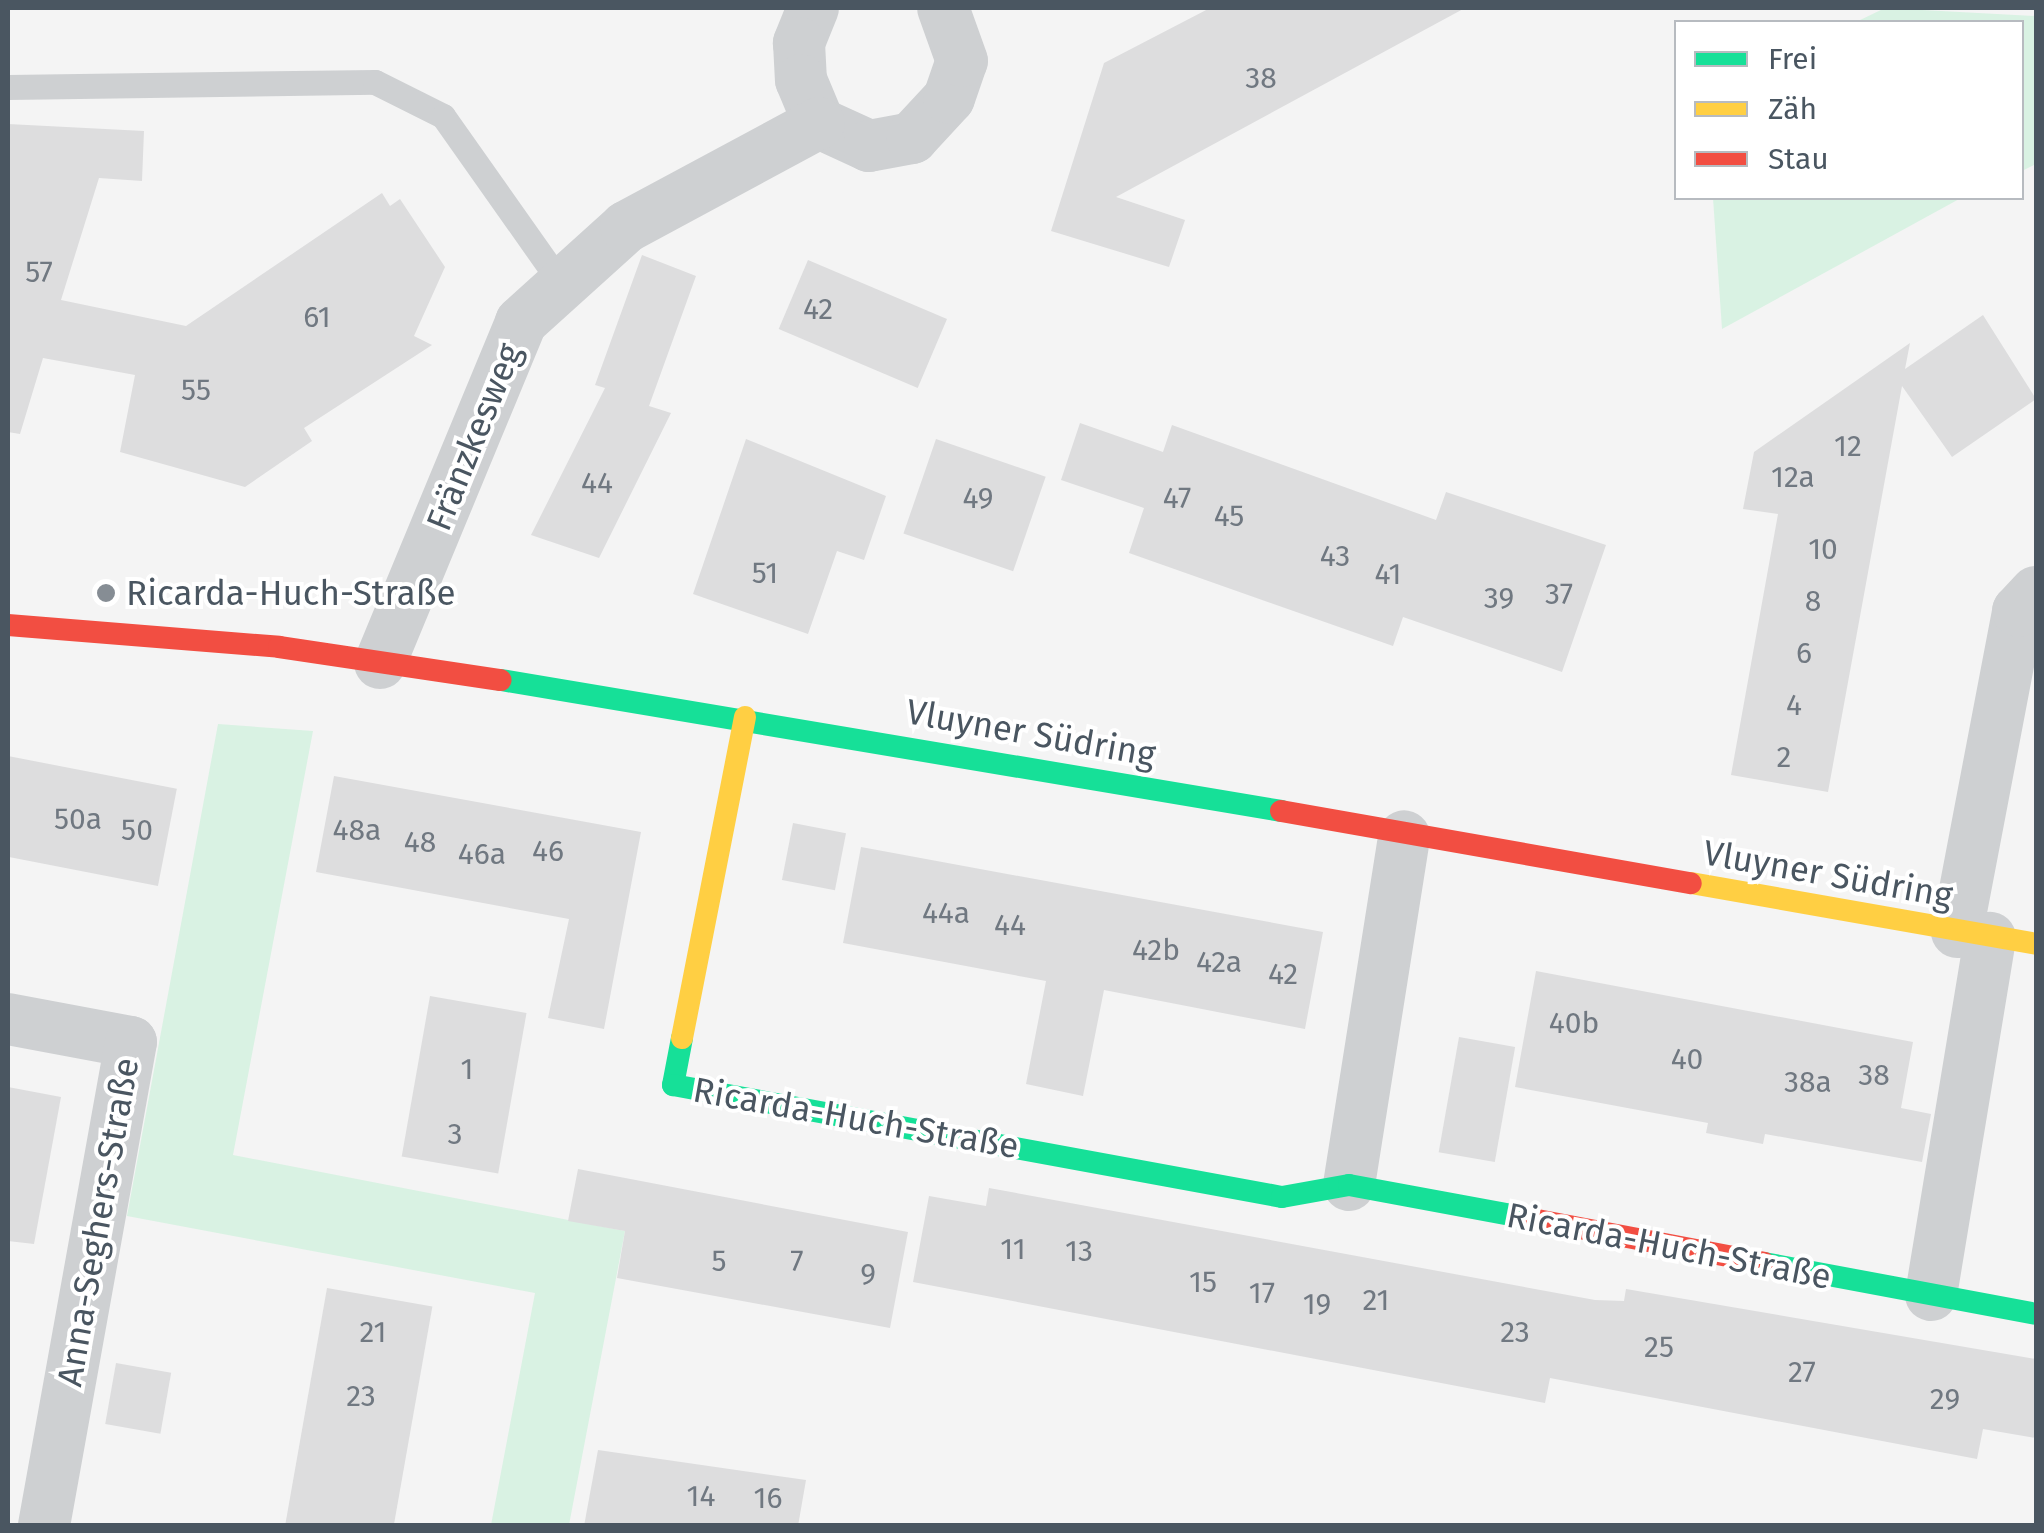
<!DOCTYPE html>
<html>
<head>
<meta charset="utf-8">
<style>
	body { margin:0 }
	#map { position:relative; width:2044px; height:1533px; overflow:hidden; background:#f4f4f4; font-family:"Fira Sans",sans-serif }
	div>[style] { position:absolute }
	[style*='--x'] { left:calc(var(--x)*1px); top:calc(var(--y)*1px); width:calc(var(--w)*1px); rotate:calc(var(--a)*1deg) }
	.green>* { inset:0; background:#d9f2e3 }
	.building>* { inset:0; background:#ddddde; transform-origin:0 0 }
	.lane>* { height:25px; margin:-12.5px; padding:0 12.5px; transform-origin:12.5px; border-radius:12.5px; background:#ced0d2 }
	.street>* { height:52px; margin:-26px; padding:0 26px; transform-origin:26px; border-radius:26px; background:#ced0d2 }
	.fast>* { height:22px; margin:-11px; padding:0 11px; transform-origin:11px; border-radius:11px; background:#16e098 }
	.slow>* { height:22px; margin:-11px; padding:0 11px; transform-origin:11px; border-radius:11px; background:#ffcf43 }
	.jam>* { height:22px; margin:-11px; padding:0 11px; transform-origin:11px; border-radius:11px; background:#f24e42 }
	.dots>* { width:28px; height:28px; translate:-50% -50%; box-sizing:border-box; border:5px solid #fff; border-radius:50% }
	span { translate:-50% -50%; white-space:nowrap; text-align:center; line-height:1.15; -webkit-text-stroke:8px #fff; paint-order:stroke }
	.number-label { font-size:30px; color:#707881 }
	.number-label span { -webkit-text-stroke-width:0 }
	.street-label { font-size:35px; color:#4a5661 }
	.poi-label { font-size:35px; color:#4a5661 }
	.left { translate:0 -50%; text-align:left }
	.frame { position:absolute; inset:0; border:10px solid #4a5661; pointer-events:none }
	.legend { position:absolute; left:1674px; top:20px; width:350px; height:180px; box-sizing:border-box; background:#fff; border:2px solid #b7bbc0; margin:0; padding:12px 18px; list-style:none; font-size:30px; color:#4a5661 }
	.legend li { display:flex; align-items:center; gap:20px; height:50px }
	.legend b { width:50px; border:2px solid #b7bbc0 }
</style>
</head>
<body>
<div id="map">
	<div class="green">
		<div style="clip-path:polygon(1885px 8px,2036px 16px,2036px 164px,2022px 171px,2022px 22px,1856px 22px)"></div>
		<div style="clip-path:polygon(1713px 198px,1961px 198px,1722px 329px)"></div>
		<div style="clip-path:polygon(218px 724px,313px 731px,233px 1155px,625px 1231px,569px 1525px,491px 1525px,535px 1293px,127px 1216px)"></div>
	</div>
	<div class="building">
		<div style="clip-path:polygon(1210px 8px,1465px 8px,1116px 197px,1185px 220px,1169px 267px,1051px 231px,1104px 63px)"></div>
		<div style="clip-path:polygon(8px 124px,144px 131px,142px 181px,99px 178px,61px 300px,186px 326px,382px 193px,390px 206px,400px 199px,445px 267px,414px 336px,432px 345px,304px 428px,312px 441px,245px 487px,120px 452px,135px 375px,43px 358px,20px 434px,8px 432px)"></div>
		<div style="clip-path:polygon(642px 255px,696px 276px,649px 406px,671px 413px,599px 558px,531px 535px,605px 388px,595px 385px)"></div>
		<div style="left:808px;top:260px;width:151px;height:75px;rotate:23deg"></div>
		<div style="clip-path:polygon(1983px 315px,2036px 399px,1952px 457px,1902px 386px,1828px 792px,1731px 775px,1778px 514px,1743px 509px,1754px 452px,1910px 343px,1905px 369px)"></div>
		<div style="clip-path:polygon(1080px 423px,1163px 452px,1172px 425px,1436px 520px,1446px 492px,1606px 545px,1562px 672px,1403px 617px,1393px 646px,1129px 553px,1144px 508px,1061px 480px)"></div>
		<div style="clip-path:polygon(746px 439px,886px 496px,864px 560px,837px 551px,808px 634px,693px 594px)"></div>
		<div style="left:936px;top:439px;width:116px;height:100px;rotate:19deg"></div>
		<div style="left:8px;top:756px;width:172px;height:99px;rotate:11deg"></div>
		<div style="clip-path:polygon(334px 776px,641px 832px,604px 1029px,548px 1018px,569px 919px,316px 872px)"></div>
		<div style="left:793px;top:823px;width:54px;height:58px;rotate:11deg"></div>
		<div style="clip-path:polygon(861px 847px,1323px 932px,1305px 1029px,1104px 990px,1083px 1096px,1026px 1084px,1046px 981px,843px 943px)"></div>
		<div style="clip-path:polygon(1536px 971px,1913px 1042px,1901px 1108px,1931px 1114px,1922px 1162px,1765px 1134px,1763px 1144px,1706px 1133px,1708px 1123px,1515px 1087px)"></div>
		<div style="left:430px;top:996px;width:98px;height:163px;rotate:10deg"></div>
		<div style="left:1459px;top:1037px;width:57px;height:117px;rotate:10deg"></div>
		<div style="clip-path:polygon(8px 1087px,61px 1097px,34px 1244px,8px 1241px)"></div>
		<div style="clip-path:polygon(578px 1169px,908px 1232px,890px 1328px,617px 1278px,625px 1231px,568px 1221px)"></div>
		<div style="clip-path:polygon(989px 1188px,1595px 1300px,1624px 1301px,1626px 1289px,2036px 1359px,2036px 1438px,1983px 1429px,1977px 1459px,1550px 1378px,1545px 1403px,913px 1282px,929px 1196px,986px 1206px)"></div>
		<div style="left:327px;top:1288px;width:107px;height:242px;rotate:10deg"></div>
		<div style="left:116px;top:1363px;width:56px;height:62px;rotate:10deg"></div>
		<div style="clip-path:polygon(598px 1450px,806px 1480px,798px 1526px,584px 1526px)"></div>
	</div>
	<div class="lane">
		<div style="--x:8;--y:87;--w:367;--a:-0.8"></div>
		<div style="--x:375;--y:82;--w:76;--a:26.6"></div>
		<div style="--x:443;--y:116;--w:207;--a:54.8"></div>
	</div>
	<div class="street">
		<div style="--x:813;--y:8;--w:38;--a:112"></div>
		<div style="--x:799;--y:43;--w:37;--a:87"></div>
		<div style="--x:801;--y:80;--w:47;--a:67.3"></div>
		<div style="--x:819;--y:123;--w:55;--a:24.7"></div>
		<div style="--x:869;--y:146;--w:44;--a:-10.5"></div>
		<div style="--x:912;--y:138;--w:54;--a:-47.2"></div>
		<div style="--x:949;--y:98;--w:39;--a:-71"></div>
		<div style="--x:962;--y:61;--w:56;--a:-109.7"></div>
		<div style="--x:380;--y:663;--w:369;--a:-67.5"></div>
		<div style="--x:521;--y:322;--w:142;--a:-42.1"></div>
		<div style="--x:626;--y:227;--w:219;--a:-28.3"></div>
		<div style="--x:1957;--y:932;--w:327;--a:-79.2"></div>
		<div style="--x:2018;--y:611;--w:26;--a:-47"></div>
		<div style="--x:8;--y:1019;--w:125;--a:10.6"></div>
		<div style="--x:131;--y:1042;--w:492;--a:100.2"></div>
		<div style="--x:1349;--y:1185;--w:353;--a:-81"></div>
		<div style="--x:1931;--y:1295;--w:362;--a:-80.6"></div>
	</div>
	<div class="fast">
		<div style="--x:501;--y:680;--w:791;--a:9.53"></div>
		<div style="--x:682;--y:1038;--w:48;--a:100.8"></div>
		<div style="--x:673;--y:1085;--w:619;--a:10.42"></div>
		<div style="--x:1282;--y:1197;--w:68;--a:-10.2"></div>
		<div style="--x:1349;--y:1185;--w:186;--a:10.5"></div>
		<div style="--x:1764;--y:1263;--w:277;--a:10.6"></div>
	</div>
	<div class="slow">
		<div style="--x:1691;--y:883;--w:350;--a:10"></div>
		<div style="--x:682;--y:1038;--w:327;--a:-78.9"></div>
	</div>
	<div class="jam">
		<div style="--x:8;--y:625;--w:272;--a:4.6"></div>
		<div style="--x:279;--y:647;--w:224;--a:8.5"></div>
		<div style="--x:1281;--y:811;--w:416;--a:10"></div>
		<div style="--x:1532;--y:1219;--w:236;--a:10.7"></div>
	</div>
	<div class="dots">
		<div style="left:106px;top:593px;background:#868d94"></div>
	</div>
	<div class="number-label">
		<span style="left:1261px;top:78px">38</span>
		<span style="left:39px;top:272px">57</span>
		<span style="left:818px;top:309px">42</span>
		<span style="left:317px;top:317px">61</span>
		<span style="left:196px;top:390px">55</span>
		<span style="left:1848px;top:446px">12</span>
		<span style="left:1793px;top:477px">12a</span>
		<span style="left:597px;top:483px">44</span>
		<span style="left:978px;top:498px">49</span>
		<span style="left:1177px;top:498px">47</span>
		<span style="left:1229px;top:516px">45</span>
		<span style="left:1823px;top:549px">10</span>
		<span style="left:1335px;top:556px">43</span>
		<span style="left:765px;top:573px">51</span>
		<span style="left:1388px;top:574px">41</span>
		<span style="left:1559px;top:594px">37</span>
		<span style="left:1499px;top:598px">39</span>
		<span style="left:1813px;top:601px">8</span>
		<span style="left:1804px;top:653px">6</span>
		<span style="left:1794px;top:705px">4</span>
		<span style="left:1784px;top:757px">2</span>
		<span style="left:78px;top:819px">50a</span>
		<span style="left:137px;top:830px">50</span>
		<span style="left:357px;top:830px">48a</span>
		<span style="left:420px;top:842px">48</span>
		<span style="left:548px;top:851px">46</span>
		<span style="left:482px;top:854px">46a</span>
		<span style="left:946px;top:913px">44a</span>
		<span style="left:1010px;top:925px">44</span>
		<span style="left:1156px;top:950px">42b</span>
		<span style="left:1219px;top:962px">42a</span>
		<span style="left:1283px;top:974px">42</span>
		<span style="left:1574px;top:1023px">40b</span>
		<span style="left:1687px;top:1059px">40</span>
		<span style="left:467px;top:1069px">1</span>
		<span style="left:1874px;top:1075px">38</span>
		<span style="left:1808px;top:1082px">38a</span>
		<span style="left:455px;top:1134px">3</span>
		<span style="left:1013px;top:1249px">11</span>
		<span style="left:1079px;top:1251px">13</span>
		<span style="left:719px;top:1261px">5</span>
		<span style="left:797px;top:1261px">7</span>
		<span style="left:868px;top:1274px">9</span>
		<span style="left:1203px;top:1282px">15</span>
		<span style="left:1262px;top:1293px">17</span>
		<span style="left:1376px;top:1300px">21</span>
		<span style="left:1317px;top:1304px">19</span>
		<span style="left:373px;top:1332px">21</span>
		<span style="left:1515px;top:1332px">23</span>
		<span style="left:1659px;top:1347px">25</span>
		<span style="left:1802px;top:1372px">27</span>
		<span style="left:361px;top:1396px">23</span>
		<span style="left:1945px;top:1399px">29</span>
		<span style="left:701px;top:1496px">14</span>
		<span style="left:768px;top:1498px">16</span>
	</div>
	<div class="street-label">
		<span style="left:474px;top:437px;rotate:-68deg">Fränzkesweg</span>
		<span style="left:1031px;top:733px;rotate:10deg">Vluyner Südring</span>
		<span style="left:1828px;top:874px;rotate:10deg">Vluyner Südring</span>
		<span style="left:856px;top:1118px;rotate:10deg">Ricarda-Huch-Straße</span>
		<span style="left:98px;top:1222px;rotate:-80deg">Anna-Seghers-Straße</span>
		<span style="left:1669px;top:1246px;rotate:11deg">Ricarda-Huch-Straße</span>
	</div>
	<div class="poi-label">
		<span class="left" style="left:126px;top:593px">Ricarda-Huch-Straße</span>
	</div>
	<div class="frame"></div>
	<ul class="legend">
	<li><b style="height:12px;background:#16e098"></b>Frei</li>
	<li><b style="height:12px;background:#ffcf43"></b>Zäh</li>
	<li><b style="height:12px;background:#f24e42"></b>Stau</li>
	</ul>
</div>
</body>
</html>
